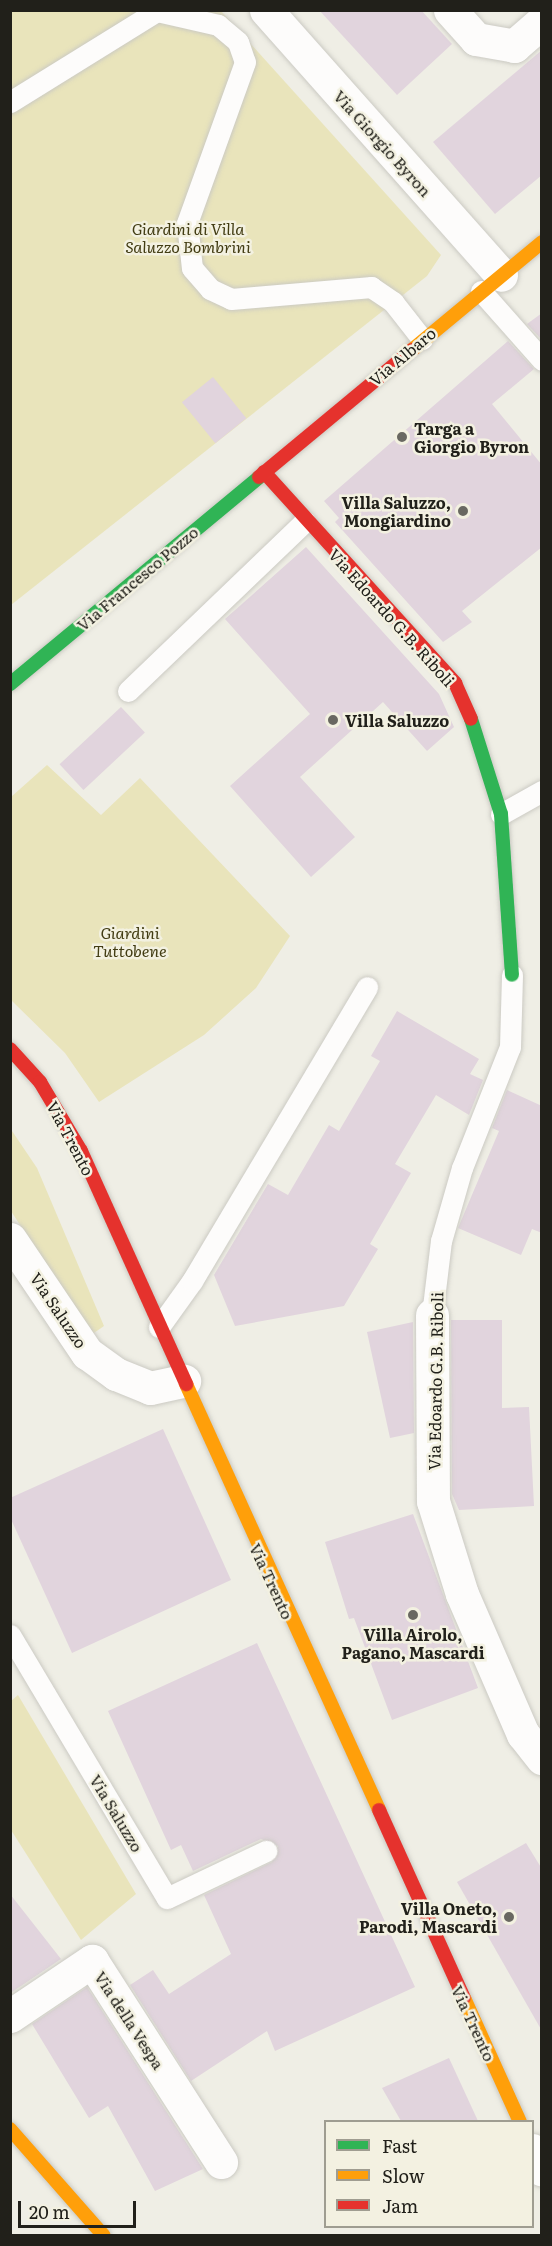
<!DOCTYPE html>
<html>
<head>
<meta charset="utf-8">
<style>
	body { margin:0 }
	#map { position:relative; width:552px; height:2246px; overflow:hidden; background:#efeee5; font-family:Literata,serif }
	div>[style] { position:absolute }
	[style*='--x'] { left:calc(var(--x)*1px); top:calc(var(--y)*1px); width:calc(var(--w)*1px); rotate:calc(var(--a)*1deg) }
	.green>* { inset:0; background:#e9e4bb }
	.building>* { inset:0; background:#e1d4dd; transform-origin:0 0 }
	.roads { filter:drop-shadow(0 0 2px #cbcac3) drop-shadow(0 0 2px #cbcac3) }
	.lane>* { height:21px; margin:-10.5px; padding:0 10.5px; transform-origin:10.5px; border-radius:10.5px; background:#fdfcfb }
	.street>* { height:33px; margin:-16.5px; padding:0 16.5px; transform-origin:16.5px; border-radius:16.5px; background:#fdfcfb }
	.fast>* { height:14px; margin:-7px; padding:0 7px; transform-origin:7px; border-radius:7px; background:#30b455 }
	.slow>* { height:14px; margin:-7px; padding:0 7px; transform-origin:7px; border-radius:7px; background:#ff9f0a }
	.jam>* { height:14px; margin:-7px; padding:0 7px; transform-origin:7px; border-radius:7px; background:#e5322d }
	.dots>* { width:16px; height:16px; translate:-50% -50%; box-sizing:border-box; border:3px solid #f3f1e1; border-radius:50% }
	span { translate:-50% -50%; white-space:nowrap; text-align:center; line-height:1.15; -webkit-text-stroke:5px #f3f1e1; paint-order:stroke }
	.street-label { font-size:16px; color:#21201a }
	.park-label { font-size:16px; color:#423c13; font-style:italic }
	.poi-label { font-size:16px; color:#21201a; font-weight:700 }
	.left { translate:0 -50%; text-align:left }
	.right { translate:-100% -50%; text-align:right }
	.frame { position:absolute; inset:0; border:12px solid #21201a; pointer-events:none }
	.legend { position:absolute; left:324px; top:2120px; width:210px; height:108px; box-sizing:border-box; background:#f3f1e1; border:2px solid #9f9d91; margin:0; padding:8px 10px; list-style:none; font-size:18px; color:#21201a }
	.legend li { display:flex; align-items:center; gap:12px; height:30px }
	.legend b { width:30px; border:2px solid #9f9d91 }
	.scale { position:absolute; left:18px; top:2201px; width:118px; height:27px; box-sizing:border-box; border:3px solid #21201a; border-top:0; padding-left:8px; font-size:18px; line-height:21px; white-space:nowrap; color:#21201a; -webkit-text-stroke:4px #f3f1e1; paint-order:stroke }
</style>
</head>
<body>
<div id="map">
	<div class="green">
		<div style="clip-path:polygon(11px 11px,221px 11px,441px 255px,427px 276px,11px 605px)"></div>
		<div style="clip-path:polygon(47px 765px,101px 815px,140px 778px,290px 936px,256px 988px,204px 1035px,99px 1102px,65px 1053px,11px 1000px,11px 797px)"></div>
		<div style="clip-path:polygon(10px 1128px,37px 1168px,104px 1326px,91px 1335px,11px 1211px)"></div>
		<div style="clip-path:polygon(18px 1695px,136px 1894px,81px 1940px,11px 1830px,11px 1701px)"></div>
	</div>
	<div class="building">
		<div style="clip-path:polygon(319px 10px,421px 10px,452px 44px,397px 95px)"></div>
		<div style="clip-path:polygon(542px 50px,542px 175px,495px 214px,433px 142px)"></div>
		<div style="clip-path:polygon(542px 313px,542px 340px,527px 324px)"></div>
		<div style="clip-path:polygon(508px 341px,534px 369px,492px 404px,542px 465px,542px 547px,462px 611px,472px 622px,443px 642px,335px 522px,339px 518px,324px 501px)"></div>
		<div style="left:213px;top:377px;width:53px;height:40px;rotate:51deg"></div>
		<div style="clip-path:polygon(306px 547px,439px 694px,454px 727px,427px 751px,383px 702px,300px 777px,355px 837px,311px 877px,230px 786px,310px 714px,225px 619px)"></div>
		<div style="left:121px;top:707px;width:35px;height:84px;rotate:47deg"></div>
		<div style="clip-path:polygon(397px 1011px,479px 1059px,470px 1074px,483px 1080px,469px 1115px,436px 1095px,395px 1164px,411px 1173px,370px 1244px,378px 1249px,344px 1306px,235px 1326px,214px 1275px,268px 1184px,288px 1195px,329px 1125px,339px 1131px,380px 1061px,371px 1056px)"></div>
		<div style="clip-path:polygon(507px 1090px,542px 1106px,542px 1233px,532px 1229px,521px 1255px,458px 1228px,499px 1131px,492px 1128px)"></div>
		<div style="clip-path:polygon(451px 1320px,502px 1320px,502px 1408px,529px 1407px,534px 1506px,459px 1510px,452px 1494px)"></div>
		<div style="clip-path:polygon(413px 1322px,414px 1433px,390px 1438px,367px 1332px)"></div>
		<div style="clip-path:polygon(163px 1429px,231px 1580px,72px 1653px,10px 1517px,10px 1498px)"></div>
		<div style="clip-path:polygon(413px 1514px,478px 1688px,392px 1720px,354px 1618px,349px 1619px,325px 1542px)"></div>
		<div style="clip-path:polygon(257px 1643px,415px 1987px,275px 2051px,267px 2031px,191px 2081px,130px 1985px,153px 1970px,169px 1994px,231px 1954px,204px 1895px,272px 1862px,278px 1846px,261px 1839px,193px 1871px,181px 1845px,171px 1850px,108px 1711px)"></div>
		<div style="clip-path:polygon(526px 1843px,542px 1869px,542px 2031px,457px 1882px)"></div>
		<div style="clip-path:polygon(10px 1894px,61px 1959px,12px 1992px,10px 1989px)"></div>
		<div style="clip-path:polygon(87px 1987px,203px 2169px,155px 2191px,108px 2106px,89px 2118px,32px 2024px)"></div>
		<div style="clip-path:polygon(449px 2058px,478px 2121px,401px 2121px,382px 2088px)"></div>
	</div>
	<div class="roads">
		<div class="lane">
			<div style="--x:10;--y:102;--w:173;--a:-31.8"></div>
			<div style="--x:157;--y:11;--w:63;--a:12.9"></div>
			<div style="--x:218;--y:25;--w:26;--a:40"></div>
			<div style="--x:238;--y:42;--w:21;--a:71"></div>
			<div style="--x:245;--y:62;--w:171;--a:109.8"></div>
			<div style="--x:187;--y:223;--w:45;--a:83.7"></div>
			<div style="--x:192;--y:268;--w:28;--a:49"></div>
			<div style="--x:210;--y:289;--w:23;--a:25"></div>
			<div style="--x:231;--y:299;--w:141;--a:-4.9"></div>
			<div style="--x:371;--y:287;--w:27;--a:34"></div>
			<div style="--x:393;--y:302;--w:47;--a:51.9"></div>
			<div style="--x:481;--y:291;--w:92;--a:48.5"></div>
			<div style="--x:128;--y:691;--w:245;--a:-43.8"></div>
			<div style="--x:501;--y:814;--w:47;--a:-29.3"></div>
			<div style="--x:432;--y:1315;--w:75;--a:-83.1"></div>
			<div style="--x:441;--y:1241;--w:76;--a:-74"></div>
			<div style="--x:462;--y:1168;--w:130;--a:-68.4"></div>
			<div style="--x:510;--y:1047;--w:72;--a:-88.4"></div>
			<div style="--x:159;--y:1327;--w:57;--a:-54.3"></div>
			<div style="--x:192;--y:1281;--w:342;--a:-59.2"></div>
			<div style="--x:10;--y:1635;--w:306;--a:59.2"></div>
			<div style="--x:167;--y:1898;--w:110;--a:-25.4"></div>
		</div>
		<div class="street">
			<div style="--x:266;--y:10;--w:354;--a:48.4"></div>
			<div style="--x:450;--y:10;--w:39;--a:48"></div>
			<div style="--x:476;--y:39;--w:39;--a:10"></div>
			<div style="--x:514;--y:46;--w:37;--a:-41"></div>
			<div style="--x:10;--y:1239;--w:138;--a:56"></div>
			<div style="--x:87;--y:1353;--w:36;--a:36"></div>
			<div style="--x:116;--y:1374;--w:37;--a:22"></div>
			<div style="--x:150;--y:1388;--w:35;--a:-12"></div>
			<div style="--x:432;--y:1315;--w:186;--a:89.7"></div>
			<div style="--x:433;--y:1501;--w:97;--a:72.7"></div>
			<div style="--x:462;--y:1594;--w:153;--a:66.5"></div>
			<div style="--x:523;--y:1734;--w:31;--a:52"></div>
			<div style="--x:10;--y:2016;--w:99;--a:-33.9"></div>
			<div style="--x:92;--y:1961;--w:239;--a:57.3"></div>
			<div style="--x:532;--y:2150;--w:22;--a:63"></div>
		</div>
		<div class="fast">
			<div style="--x:10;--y:684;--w:324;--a:-39.7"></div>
			<div style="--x:471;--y:719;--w:100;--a:72.5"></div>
			<div style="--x:501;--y:814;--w:161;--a:86.1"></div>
		</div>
		<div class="slow">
			<div style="--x:412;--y:350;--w:169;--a:-39.7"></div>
			<div style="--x:186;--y:1384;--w:468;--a:65.6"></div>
			<div style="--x:464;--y:1998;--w:136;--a:65.7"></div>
			<div style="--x:10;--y:2129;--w:142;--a:48.7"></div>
		</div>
		<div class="jam">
			<div style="--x:264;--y:472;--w:285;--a:47.8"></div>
			<div style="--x:455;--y:683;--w:39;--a:66"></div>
			<div style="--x:259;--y:477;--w:199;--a:-39.7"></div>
			<div style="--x:10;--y:1049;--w:45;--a:47.7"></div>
			<div style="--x:40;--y:1082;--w:80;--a:59.3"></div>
			<div style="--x:81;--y:1151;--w:256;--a:65.7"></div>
			<div style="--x:379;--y:1810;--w:206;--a:65.7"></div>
		</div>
	</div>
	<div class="dots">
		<div style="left:402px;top:437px;background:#696861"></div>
		<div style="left:463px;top:511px;background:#696861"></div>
		<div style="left:333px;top:720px;background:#696861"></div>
		<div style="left:413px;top:1615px;background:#696861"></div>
		<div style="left:509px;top:1917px;background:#696861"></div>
	</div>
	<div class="street-label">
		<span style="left:383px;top:143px;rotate:48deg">Via Giorgio Byron</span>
		<span style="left:402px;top:356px;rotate:-40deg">Via Albaro</span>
		<span style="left:137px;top:578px;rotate:-40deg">Via Francesco Pozzo</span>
		<span style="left:392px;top:617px;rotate:48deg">Via Edoardo G.B. Riboli</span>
		<span style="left:71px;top:1138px;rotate:62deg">Via Trento</span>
		<span style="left:59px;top:1310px;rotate:56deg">Via Saluzzo</span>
		<span style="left:435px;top:1381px;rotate:-89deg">Via Edoardo G.B. Riboli</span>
		<span style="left:272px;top:1581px;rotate:65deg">Via Trento</span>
		<span style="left:117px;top:1813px;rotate:59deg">Via Saluzzo</span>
		<span style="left:130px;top:2020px;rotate:57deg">Via della Vespa</span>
		<span style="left:474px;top:2023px;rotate:65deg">Via Trento</span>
	</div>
	<div class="park-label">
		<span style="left:188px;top:237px">Giardini di Villa<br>Saluzzo Bombrini</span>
		<span style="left:130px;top:941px">Giardini<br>Tuttobene</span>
	</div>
	<div class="poi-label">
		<span class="left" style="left:414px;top:437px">Targa a<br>Giorgio Byron</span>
		<span class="right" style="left:451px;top:511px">Villa Saluzzo,<br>Mongiardino</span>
		<span class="left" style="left:345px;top:720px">Villa Saluzzo</span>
		<span style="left:413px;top:1643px">Villa Airolo,<br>Pagano, Mascardi</span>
		<span class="right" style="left:497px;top:1917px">Villa Oneto,<br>Parodi, Mascardi</span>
	</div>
	<div class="frame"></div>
	<ul class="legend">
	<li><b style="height:8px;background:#30b455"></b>Fast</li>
	<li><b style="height:8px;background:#ff9f0a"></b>Slow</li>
	<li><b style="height:8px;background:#e5322d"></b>Jam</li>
	</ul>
	<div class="scale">20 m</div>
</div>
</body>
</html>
